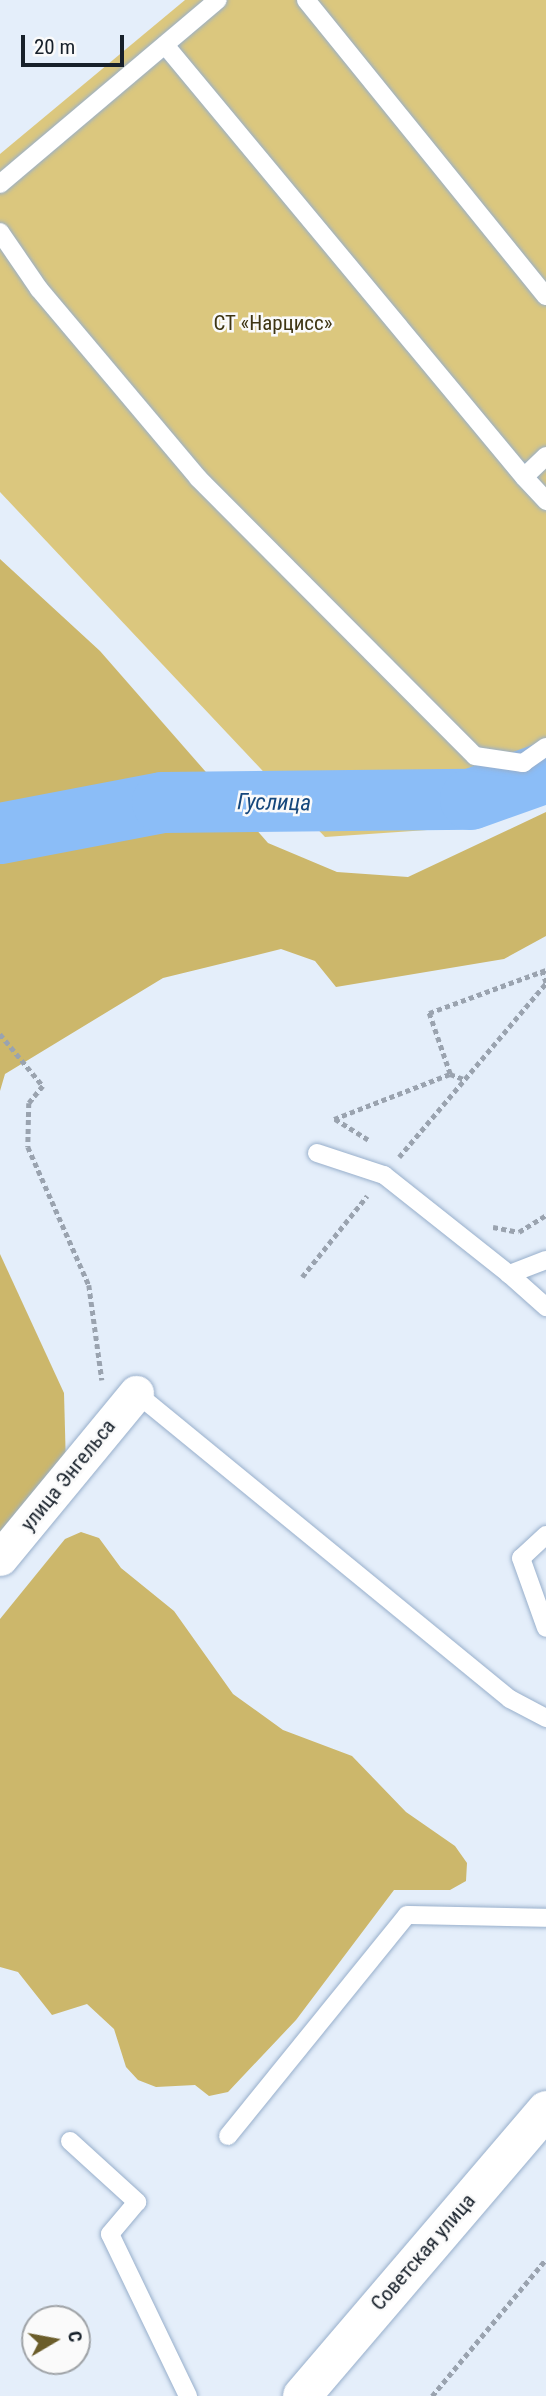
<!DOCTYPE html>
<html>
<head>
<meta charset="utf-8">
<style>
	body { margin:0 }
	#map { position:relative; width:546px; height:2396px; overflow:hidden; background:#e4eefa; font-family:"Roboto Condensed",sans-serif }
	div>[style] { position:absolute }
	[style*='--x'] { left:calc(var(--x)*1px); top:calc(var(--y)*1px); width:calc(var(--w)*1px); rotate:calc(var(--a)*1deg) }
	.green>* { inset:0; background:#dbc77e }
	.forest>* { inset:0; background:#ccb76b }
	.river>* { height:61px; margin:-30.5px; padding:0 30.5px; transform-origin:30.5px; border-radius:30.5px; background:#8bbdf7 }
	.path>* { height:4.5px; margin-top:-2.25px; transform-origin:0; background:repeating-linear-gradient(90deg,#9aa3af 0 5px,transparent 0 8.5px) }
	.roads { filter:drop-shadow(0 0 2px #98afcb) drop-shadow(0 0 2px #98afcb) }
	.lane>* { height:18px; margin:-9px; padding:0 9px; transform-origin:9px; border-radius:9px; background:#fff }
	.street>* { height:35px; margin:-17.5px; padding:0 17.5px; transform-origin:17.5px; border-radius:17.5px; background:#fff }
	.secondary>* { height:38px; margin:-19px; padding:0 19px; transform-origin:19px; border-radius:19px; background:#fff }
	span { translate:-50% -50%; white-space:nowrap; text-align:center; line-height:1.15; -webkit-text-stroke:5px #fafafa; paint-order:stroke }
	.park-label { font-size:21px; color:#3e3513 }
	.street-label { font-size:21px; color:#17202a }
	.water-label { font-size:23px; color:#15477c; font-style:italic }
	.north { position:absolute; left:21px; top:2305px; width:70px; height:70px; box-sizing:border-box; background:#fafafa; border:2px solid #9fa3a7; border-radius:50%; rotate:80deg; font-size:19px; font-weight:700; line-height:28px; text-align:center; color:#17202a }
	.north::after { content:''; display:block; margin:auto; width:24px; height:32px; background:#6b5d2a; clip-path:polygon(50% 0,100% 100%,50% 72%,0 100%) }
	.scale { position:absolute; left:21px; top:35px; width:103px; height:32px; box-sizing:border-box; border:4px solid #17202a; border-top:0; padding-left:9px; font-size:21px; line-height:24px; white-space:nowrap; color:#17202a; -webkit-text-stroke:5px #fafafa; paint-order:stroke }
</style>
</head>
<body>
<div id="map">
	<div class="green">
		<div style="clip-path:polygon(185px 0,546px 0,546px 792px,442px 829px,325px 837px,0 492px,0 154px)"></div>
	</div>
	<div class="forest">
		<div style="clip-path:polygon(0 559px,100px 651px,268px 843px,337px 872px,408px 877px,546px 812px,546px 936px,504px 959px,336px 987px,315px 961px,281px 949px,163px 978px,5px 1074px,0 1091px)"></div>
		<div style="clip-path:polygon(0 1254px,64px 1393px,66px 1467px,0 1561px)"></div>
		<div style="clip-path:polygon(81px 1532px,99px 1538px,121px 1568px,174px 1611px,233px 1694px,283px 1730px,352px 1756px,406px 1812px,455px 1846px,467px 1863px,466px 1881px,450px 1890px,394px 1890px,296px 2020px,228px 2092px,209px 2096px,195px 2085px,156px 2087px,138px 2080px,126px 2067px,114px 2029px,87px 2004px,52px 2015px,18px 1972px,0 1967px,0 1619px,65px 1539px)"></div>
	</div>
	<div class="river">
		<div style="--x:0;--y:833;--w:165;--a:-10.8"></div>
		<div style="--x:162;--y:802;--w:308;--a:-0.6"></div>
		<div style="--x:470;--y:799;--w:81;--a:-19.6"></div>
	</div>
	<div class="path">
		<div style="--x:0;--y:1034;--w:67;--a:50.4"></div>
		<div style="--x:43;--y:1086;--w:22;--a:129"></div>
		<div style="--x:29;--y:1103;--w:44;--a:91.3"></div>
		<div style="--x:28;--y:1147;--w:151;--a:66.2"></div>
		<div style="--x:89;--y:1285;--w:96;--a:82.2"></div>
		<div style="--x:450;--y:1074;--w:15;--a:20"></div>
		<div style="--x:368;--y:1140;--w:40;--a:-148"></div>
		<div style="--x:334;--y:1119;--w:124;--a:-21.2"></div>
		<div style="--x:450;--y:1074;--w:65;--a:-109"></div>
		<div style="--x:429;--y:1013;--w:125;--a:-20.2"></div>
		<div style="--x:399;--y:1157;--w:228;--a:-49.8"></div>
		<div style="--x:546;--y:983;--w:12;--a:-110"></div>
		<div style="--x:493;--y:1227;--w:26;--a:11"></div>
		<div style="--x:519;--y:1232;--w:32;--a:-32"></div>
		<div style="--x:302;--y:1277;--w:104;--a:-51.3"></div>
		<div style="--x:432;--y:2396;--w:178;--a:-50.2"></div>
	</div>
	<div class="roads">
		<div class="lane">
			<div style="--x:306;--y:0;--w:381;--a:51"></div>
			<div style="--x:165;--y:45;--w:562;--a:50.27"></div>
			<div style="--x:0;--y:184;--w:285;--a:-40.2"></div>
			<div style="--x:0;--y:232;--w:69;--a:55.6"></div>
			<div style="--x:39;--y:289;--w:247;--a:49.9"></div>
			<div style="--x:198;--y:478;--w:392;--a:45.1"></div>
			<div style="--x:475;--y:756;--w:49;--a:8.3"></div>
			<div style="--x:523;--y:763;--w:28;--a:-35"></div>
			<div style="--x:546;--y:456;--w:30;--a:136"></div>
			<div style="--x:524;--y:477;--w:33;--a:47"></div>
			<div style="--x:317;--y:1153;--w:71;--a:18.2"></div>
			<div style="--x:384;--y:1175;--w:159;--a:38.4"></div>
			<div style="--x:546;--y:1260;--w:40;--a:159"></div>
			<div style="--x:509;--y:1274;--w:50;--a:41.7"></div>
			<div style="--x:136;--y:1393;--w:483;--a:39.3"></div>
			<div style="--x:510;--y:1699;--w:41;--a:27.8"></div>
			<div style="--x:546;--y:1535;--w:34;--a:137"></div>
			<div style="--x:521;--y:1558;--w:74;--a:70.3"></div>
			<div style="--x:228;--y:2136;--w:284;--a:-51"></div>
			<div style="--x:407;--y:1915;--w:139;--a:1.2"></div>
			<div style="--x:70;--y:2141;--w:91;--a:42.3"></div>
			<div style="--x:137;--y:2202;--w:42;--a:130.2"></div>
			<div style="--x:110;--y:2234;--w:180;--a:64.3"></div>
		</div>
		<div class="street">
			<div style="--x:0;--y:1558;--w:214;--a:-50.5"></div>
		</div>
		<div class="secondary">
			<div style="--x:302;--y:2396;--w:376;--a:-49.5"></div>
		</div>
	</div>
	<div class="park-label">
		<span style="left:273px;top:323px">СТ «Нарцисс»</span>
	</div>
	<div class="street-label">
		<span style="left:68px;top:1475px;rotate:-51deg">улица Энгельса</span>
		<span style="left:423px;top:2252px;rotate:-49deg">Советская улица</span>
	</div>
	<div class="water-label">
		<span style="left:274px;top:803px;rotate:1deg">Гуслица</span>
	</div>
	<div class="north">С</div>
	<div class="scale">20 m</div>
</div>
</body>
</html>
